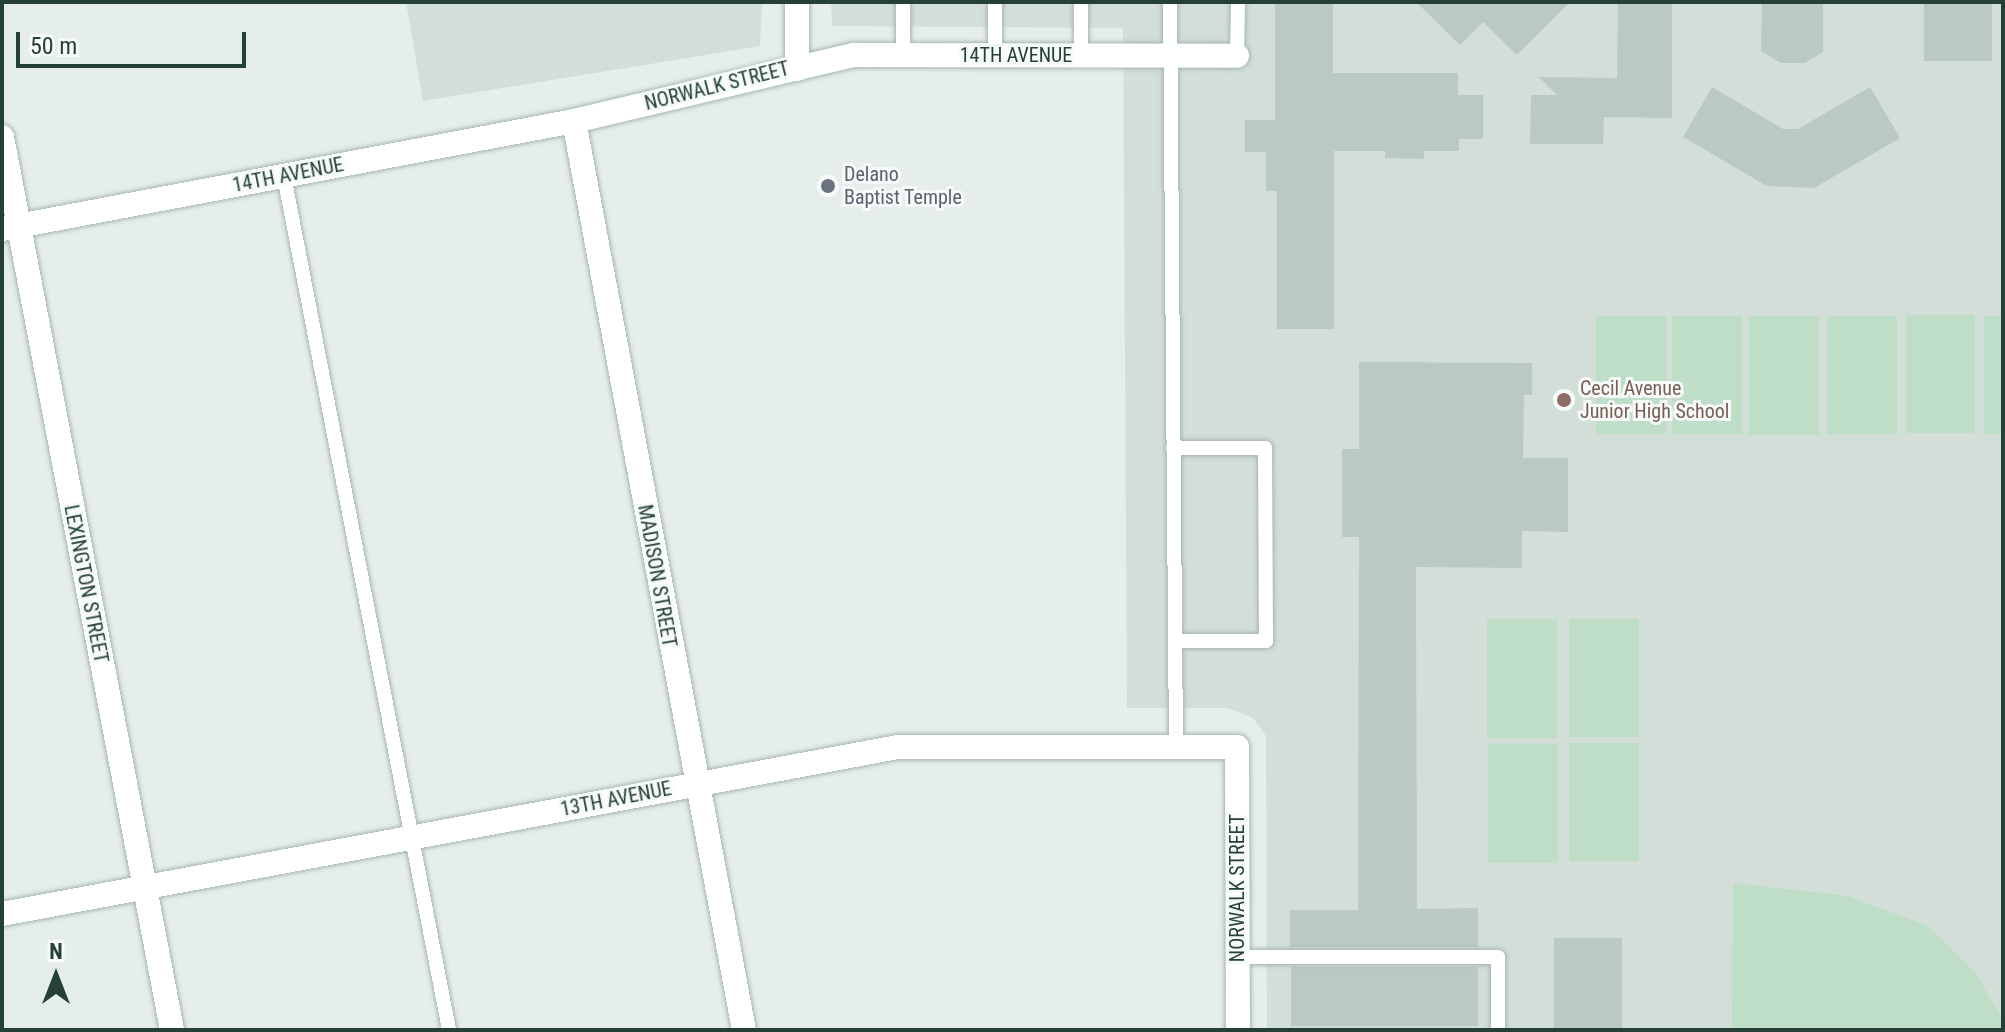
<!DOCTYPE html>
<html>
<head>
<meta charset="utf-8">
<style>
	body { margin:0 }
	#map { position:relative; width:2005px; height:1032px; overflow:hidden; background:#e5eeea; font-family:"Roboto Condensed",sans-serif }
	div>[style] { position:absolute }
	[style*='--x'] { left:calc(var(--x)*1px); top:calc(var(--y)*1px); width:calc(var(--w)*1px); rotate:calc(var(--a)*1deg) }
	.built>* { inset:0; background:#d3ded9 }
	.green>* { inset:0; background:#bfdec8; transform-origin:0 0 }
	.building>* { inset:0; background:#bbc9c3; transform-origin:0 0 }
	.roads { filter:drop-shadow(0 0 2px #a7b6b1) drop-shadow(0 0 2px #a7b6b1) }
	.service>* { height:14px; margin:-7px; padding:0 7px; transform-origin:7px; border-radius:7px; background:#fff }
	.minor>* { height:24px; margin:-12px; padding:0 12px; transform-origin:12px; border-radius:12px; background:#fff }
	.dots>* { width:22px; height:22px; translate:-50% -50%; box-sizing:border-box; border:4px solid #f6faf8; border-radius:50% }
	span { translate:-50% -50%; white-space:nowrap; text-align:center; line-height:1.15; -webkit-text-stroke:6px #f6faf8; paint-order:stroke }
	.street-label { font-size:20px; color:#244039 }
	.worship-label { font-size:20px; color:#5b616d }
	.left { translate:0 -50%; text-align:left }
	.education-label { font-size:20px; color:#785e54 }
	.frame { position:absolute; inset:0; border:4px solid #244039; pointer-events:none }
	.north { position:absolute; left:16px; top:936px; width:80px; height:80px; -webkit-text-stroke:6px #f6faf8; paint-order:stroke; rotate:0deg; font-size:22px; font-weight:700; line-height:32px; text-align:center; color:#244039 }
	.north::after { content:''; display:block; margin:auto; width:28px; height:36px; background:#244039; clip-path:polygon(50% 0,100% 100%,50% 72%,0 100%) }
	.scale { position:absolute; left:16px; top:32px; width:230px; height:36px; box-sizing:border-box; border:4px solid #244039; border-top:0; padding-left:10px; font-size:24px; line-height:28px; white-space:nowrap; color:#244039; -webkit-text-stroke:6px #f6faf8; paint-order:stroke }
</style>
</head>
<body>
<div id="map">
	<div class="built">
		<div style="clip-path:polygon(406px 2px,762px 2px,760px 46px,423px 101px)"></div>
		<div style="clip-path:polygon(831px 2px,2003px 2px,2003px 1030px,1267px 1030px,1266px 736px,1253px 718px,1227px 708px,1127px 708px,1123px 28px,832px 26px)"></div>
	</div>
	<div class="green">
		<div style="left:1975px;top:315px;width:118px;height:69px;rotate:90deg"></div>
		<div style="left:1666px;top:316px;width:118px;height:70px;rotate:90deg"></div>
		<div style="left:1742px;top:316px;width:118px;height:70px;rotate:90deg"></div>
		<div style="left:1749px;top:316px;width:70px;height:119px"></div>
		<div style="left:1897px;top:316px;width:118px;height:70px;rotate:90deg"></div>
		<div style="left:1984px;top:316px;width:19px;height:118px"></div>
		<div style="left:1487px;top:619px;width:70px;height:119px"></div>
		<div style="left:1569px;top:619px;width:70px;height:118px"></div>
		<div style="left:1639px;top:743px;width:118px;height:70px;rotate:90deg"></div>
		<div style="left:1558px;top:744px;width:119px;height:70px;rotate:90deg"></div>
		<div style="clip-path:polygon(1733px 883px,1848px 896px,1928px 926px,1975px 972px,2003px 1020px,2003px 1030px,1732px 1030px)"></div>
	</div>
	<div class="building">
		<div style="clip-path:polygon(1275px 2px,1333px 2px,1333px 73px,1458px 73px,1458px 95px,1483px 95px,1483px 139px,1459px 139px,1459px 151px,1424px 151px,1424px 159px,1385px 158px,1385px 151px,1334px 151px,1334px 329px,1277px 329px,1277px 191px,1266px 191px,1266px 152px,1245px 152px,1245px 120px,1275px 120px)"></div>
		<div style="clip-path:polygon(1416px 2px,1570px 2px,1517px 55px,1483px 22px,1460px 45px)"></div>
		<div style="clip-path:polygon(1618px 2px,1672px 2px,1672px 118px,1604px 117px,1603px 144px,1530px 144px,1531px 95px,1557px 95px,1539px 77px,1617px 78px)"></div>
		<div style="left:1924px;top:2px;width:68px;height:59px"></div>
		<div style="clip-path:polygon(1762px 4px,1823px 4px,1823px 52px,1805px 63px,1781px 63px,1761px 51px)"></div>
		<div style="clip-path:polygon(1712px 87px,1783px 129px,1798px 129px,1870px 87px,1900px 138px,1814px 188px,1767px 186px,1683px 137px)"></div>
		<div style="clip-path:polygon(1359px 362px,1532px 363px,1532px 395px,1524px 395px,1523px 458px,1568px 458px,1568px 532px,1522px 531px,1522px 568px,1416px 567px,1417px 909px,1478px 908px,1478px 947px,1290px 947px,1290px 910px,1358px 910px,1359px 537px,1342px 537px,1342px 449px,1359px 449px)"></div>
		<div style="left:1554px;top:938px;width:68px;height:92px"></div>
		<div style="left:1291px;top:967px;width:187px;height:59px"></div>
	</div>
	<div class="roads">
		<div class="service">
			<div style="--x:1170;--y:2;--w:745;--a:89.54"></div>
			<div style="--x:903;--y:54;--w:52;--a:-90"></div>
			<div style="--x:995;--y:56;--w:54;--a:-90"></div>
			<div style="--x:1081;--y:56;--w:54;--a:-90"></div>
			<div style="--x:1237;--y:56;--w:54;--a:-88.9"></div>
			<div style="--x:284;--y:176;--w:870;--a:79.06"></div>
			<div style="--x:1173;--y:448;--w:92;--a:0"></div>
			<div style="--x:1265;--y:448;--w:193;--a:89.7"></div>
			<div style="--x:1266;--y:641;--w:91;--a:180"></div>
			<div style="--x:1237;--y:957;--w:261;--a:0"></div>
			<div style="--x:1498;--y:957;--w:73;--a:90"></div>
		</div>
		<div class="minor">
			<div style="--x:797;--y:2;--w:67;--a:90"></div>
			<div style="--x:574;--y:121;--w:925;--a:79.41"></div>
			<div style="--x:2;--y:137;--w:909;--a:79.22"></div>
			<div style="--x:2;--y:229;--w:582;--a:-10.69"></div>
			<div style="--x:574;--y:121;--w:287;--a:-13.3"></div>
			<div style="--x:853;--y:55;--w:384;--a:0.1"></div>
			<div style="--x:2;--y:914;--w:911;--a:-10.56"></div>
			<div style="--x:898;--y:747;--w:339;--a:0"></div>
			<div style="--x:1237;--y:747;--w:283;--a:89.8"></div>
		</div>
	</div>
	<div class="dots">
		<div style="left:828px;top:186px;background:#6b7280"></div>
		<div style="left:1564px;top:400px;background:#8d6e63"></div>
	</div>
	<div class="street-label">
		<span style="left:1016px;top:55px">14TH AVENUE</span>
		<span style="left:717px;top:86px;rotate:-14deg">NORWALK STREET</span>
		<span style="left:288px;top:175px;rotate:-11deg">14TH AVENUE</span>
		<span style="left:657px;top:576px;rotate:80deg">MADISON STREET</span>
		<span style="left:86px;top:584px;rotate:79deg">LEXINGTON STREET</span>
		<span style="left:616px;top:799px;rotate:-11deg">13TH AVENUE</span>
		<span style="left:1237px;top:888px;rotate:-90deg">NORWALK STREET</span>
	</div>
	<div class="worship-label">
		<span class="left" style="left:844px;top:186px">Delano<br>Baptist Temple</span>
	</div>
	<div class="education-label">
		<span class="left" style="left:1580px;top:400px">Cecil Avenue<br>Junior High School</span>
	</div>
	<div class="frame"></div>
	<div class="north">N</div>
	<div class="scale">50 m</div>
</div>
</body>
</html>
